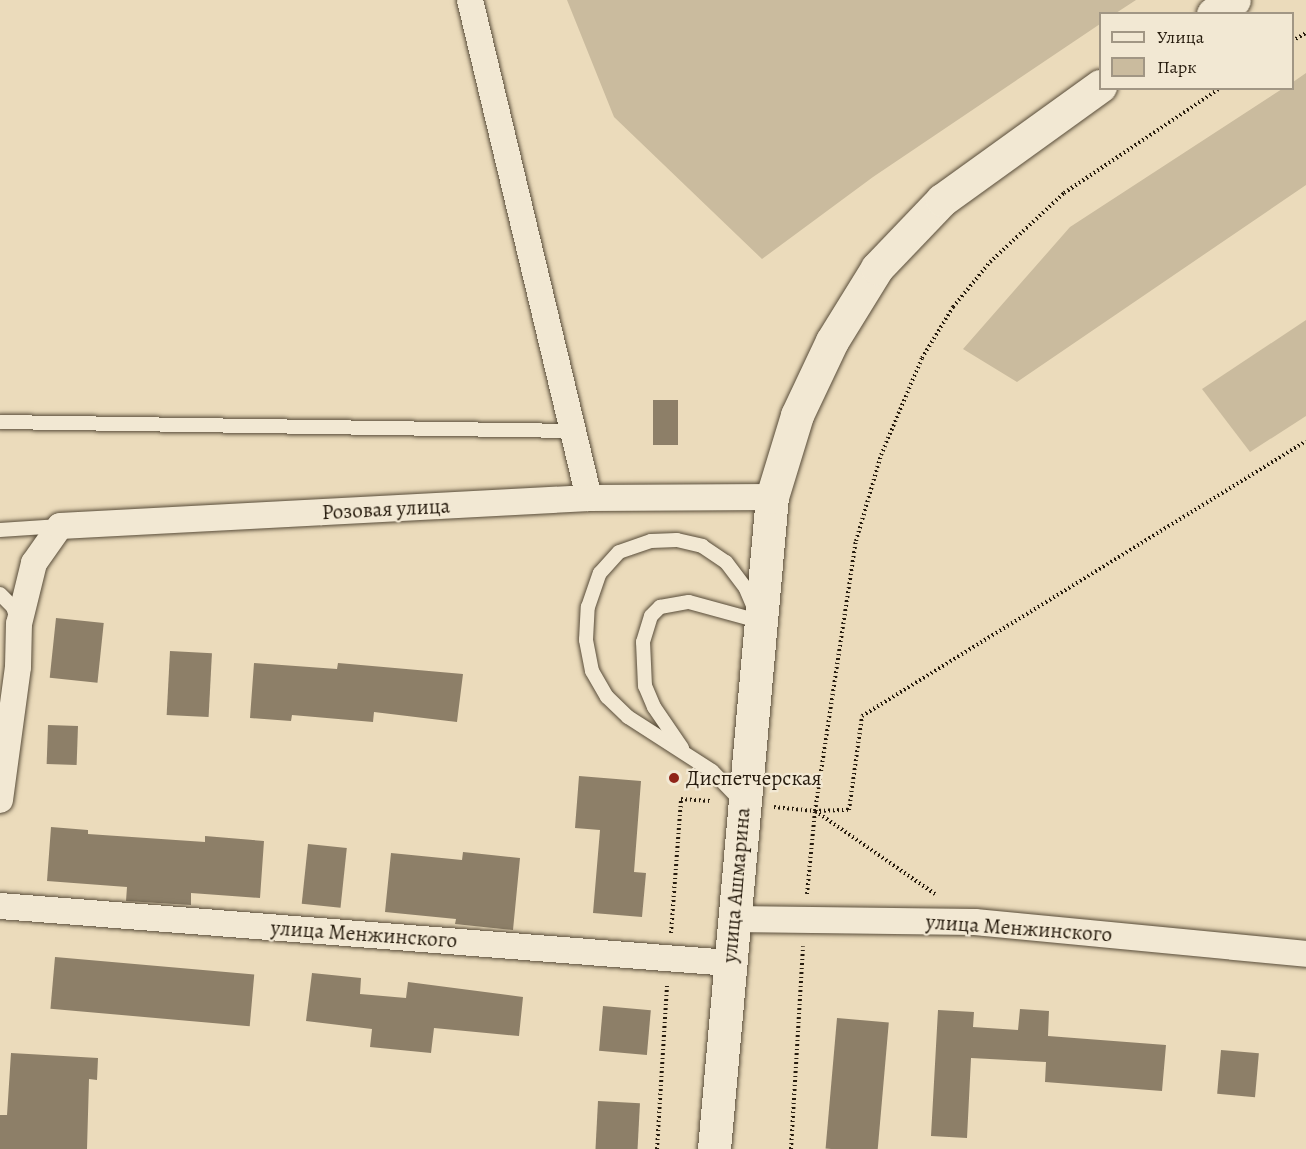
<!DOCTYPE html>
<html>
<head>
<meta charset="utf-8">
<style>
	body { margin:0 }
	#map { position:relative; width:1306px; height:1149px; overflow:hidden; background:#ebdbbb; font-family:Alegreya,serif }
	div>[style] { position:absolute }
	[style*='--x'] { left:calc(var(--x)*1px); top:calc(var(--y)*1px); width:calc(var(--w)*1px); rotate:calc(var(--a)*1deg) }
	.green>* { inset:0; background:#cabb9e }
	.building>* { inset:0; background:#8d7f68; transform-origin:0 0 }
	.path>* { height:4px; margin-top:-2px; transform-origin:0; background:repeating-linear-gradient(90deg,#271c0e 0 1.5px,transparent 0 4.5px) }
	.roads { filter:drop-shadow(0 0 2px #584c39) drop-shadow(0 0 2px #584c39) }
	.service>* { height:14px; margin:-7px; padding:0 7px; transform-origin:7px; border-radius:7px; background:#f2e8d3 }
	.minor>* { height:26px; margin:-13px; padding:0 13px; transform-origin:13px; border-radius:13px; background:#f2e8d3 }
	.tertiary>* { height:33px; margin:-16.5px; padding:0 16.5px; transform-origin:16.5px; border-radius:16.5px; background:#f2e8d3 }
	.dots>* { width:16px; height:16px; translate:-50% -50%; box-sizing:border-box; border:3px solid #f2e8d3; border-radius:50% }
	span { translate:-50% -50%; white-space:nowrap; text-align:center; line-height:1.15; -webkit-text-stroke:4.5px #f2e8d3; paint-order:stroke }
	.street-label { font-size:21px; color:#271c0e }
	.poi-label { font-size:21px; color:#271c0e }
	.left { translate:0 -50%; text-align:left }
	.legend { position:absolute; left:1099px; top:12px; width:195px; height:78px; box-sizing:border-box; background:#f2e8d3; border:2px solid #a19684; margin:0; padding:8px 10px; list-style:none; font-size:18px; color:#271c0e }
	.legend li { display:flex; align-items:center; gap:12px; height:30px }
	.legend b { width:30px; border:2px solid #a19684 }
</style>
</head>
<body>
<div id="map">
	<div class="green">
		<div style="clip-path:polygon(567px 0,1136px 0,1116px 13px,1100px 14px,1100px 24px,873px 177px,762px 259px,614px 117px)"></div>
		<div style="clip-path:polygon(1306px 73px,1306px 185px,1017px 382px,963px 349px,1070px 227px,1282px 89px,1292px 88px,1293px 82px)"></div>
		<div style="clip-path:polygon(1306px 320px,1306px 416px,1250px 452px,1202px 389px)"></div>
	</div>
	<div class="building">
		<div style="left:653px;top:400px;width:25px;height:45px"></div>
		<div style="left:56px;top:618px;width:48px;height:60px;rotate:6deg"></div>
		<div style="left:170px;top:651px;width:42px;height:64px;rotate:3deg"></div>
		<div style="clip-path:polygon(254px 663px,337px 669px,338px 663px,463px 674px,457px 722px,374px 712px,373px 722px,292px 715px,291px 721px,250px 718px)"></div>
		<div style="left:48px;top:725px;width:30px;height:39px;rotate:2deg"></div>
		<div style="clip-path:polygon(579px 776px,641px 781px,634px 872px,646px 873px,642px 917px,593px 913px,600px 830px,575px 828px)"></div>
		<div style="clip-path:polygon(51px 827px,88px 830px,88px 834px,205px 842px,205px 836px,264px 841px,260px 898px,191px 893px,191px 905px,126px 901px,127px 887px,47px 881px)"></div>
		<div style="left:308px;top:844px;width:39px;height:60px;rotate:6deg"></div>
		<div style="clip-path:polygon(463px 852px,520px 858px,513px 930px,455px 924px,456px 919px,385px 912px,391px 853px,462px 860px)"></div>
		<div style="left:55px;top:957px;width:200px;height:52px;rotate:5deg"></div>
		<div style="clip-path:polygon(312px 973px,361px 978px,360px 994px,406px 998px,408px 982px,523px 997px,519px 1036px,434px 1028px,431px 1053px,370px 1047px,372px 1029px,306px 1021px)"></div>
		<div style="left:603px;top:1006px;width:48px;height:45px;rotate:5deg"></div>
		<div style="clip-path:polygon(1020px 1009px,1049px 1011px,1048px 1036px,1166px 1045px,1162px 1091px,1045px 1082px,1046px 1062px,971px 1058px,967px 1138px,931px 1136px,938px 1010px,974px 1012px,973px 1027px,1018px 1030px)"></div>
		<div style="left:837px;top:1018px;width:52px;height:131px;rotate:5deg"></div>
		<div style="left:1221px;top:1050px;width:38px;height:44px;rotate:5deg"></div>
		<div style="clip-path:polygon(11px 1053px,98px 1058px,97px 1080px,89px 1079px,87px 1149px,0 1149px,0 1115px,7px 1115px)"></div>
		<div style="left:598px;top:1101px;width:42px;height:48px;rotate:3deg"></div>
	</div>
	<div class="path">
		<div style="--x:1292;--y:41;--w:16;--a:-30"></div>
		<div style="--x:774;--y:807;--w:41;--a:5.6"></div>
		<div style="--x:807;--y:894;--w:83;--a:-84.5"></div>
		<div style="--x:815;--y:811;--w:273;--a:-81.4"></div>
		<div style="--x:856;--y:541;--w:90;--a:-73.8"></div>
		<div style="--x:881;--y:455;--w:105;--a:-67.1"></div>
		<div style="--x:922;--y:358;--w:60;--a:-58.7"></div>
		<div style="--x:953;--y:307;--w:58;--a:-50.6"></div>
		<div style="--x:990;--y:262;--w:101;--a:-43"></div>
		<div style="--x:1064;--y:193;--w:188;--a:-33.9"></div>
		<div style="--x:935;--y:894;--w:146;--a:-145.3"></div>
		<div style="--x:815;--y:811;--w:34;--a:-2"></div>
		<div style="--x:849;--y:810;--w:95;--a:-82.1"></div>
		<div style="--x:862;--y:716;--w:522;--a:-31.77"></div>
		<div style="--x:671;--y:933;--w:134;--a:-85.7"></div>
		<div style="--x:681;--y:799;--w:29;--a:4"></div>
		<div style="--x:657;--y:1149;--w:164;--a:-86.5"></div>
		<div style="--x:791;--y:1149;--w:203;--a:-86.6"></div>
	</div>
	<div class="roads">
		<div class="service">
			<div style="--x:0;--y:422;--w:573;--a:0.9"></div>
			<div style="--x:0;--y:530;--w:60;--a:-3.8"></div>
			<div style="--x:0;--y:594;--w:18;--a:45"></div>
			<div style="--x:13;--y:607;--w:13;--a:72"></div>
			<div style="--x:682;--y:748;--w:50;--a:-124.3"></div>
			<div style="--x:654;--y:707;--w:23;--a:-113"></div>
			<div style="--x:645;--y:686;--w:44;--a:-92.6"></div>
			<div style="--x:643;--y:642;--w:27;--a:-73"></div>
			<div style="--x:651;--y:616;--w:13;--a:-45"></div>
			<div style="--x:660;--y:607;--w:29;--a:-10"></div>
			<div style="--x:689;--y:602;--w:73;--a:15.2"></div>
			<div style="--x:740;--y:800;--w:40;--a:-134"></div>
			<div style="--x:712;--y:771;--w:100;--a:-147.3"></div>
			<div style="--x:628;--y:717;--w:29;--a:-136"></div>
			<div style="--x:607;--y:697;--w:30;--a:-120"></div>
			<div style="--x:592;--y:671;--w:32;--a:-101"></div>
			<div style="--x:586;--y:640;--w:33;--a:-87"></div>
			<div style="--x:588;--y:607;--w:36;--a:-71"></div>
			<div style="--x:600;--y:573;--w:28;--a:-48"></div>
			<div style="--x:619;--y:552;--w:34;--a:-19"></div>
			<div style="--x:651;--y:541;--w:26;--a:-2"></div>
			<div style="--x:677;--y:540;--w:26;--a:13"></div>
			<div style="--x:702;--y:546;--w:29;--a:34"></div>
			<div style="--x:726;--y:562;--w:34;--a:53"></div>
			<div style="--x:746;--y:589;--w:21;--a:67"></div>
		</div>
		<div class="minor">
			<div style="--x:470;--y:0;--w:512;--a:76.56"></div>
			<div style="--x:0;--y:800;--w:134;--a:-82.3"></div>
			<div style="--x:18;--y:667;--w:43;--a:-88.7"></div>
			<div style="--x:19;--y:624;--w:63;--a:-76.2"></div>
			<div style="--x:34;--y:563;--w:45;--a:-54.9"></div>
			<div style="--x:60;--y:526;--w:530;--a:-3.03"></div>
			<div style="--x:589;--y:498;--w:183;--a:-0.3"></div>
			<div style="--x:0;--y:906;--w:731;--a:4.47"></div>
			<div style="--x:732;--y:919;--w:243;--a:0.7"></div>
			<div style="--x:975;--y:922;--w:333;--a:5.5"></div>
		</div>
		<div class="tertiary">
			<div style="--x:1213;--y:14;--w:25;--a:-34"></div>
			<div style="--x:714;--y:1149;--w:655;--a:-84.92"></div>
			<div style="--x:772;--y:497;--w:86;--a:-73"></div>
			<div style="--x:797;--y:415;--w:82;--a:-64.7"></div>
			<div style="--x:832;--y:341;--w:86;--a:-58.3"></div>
			<div style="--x:877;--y:268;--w:94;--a:-46.3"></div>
			<div style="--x:942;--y:200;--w:195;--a:-35.8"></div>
		</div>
	</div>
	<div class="dots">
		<div style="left:674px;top:778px;background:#8f2418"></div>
	</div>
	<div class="street-label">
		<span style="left:386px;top:509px;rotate:-3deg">Розовая улица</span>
		<span style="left:736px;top:885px;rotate:-85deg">улица Ашмарина</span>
		<span style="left:1019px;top:928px;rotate:4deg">улица Менжинского</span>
		<span style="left:364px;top:934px;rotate:4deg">улица Менжинского</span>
	</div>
	<div class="poi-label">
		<span class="left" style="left:686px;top:778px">Диспетчерская</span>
	</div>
	<ul class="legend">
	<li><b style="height:8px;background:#f2e8d3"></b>Улица</li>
	<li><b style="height:16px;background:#cabb9e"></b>Парк</li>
	</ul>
</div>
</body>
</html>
